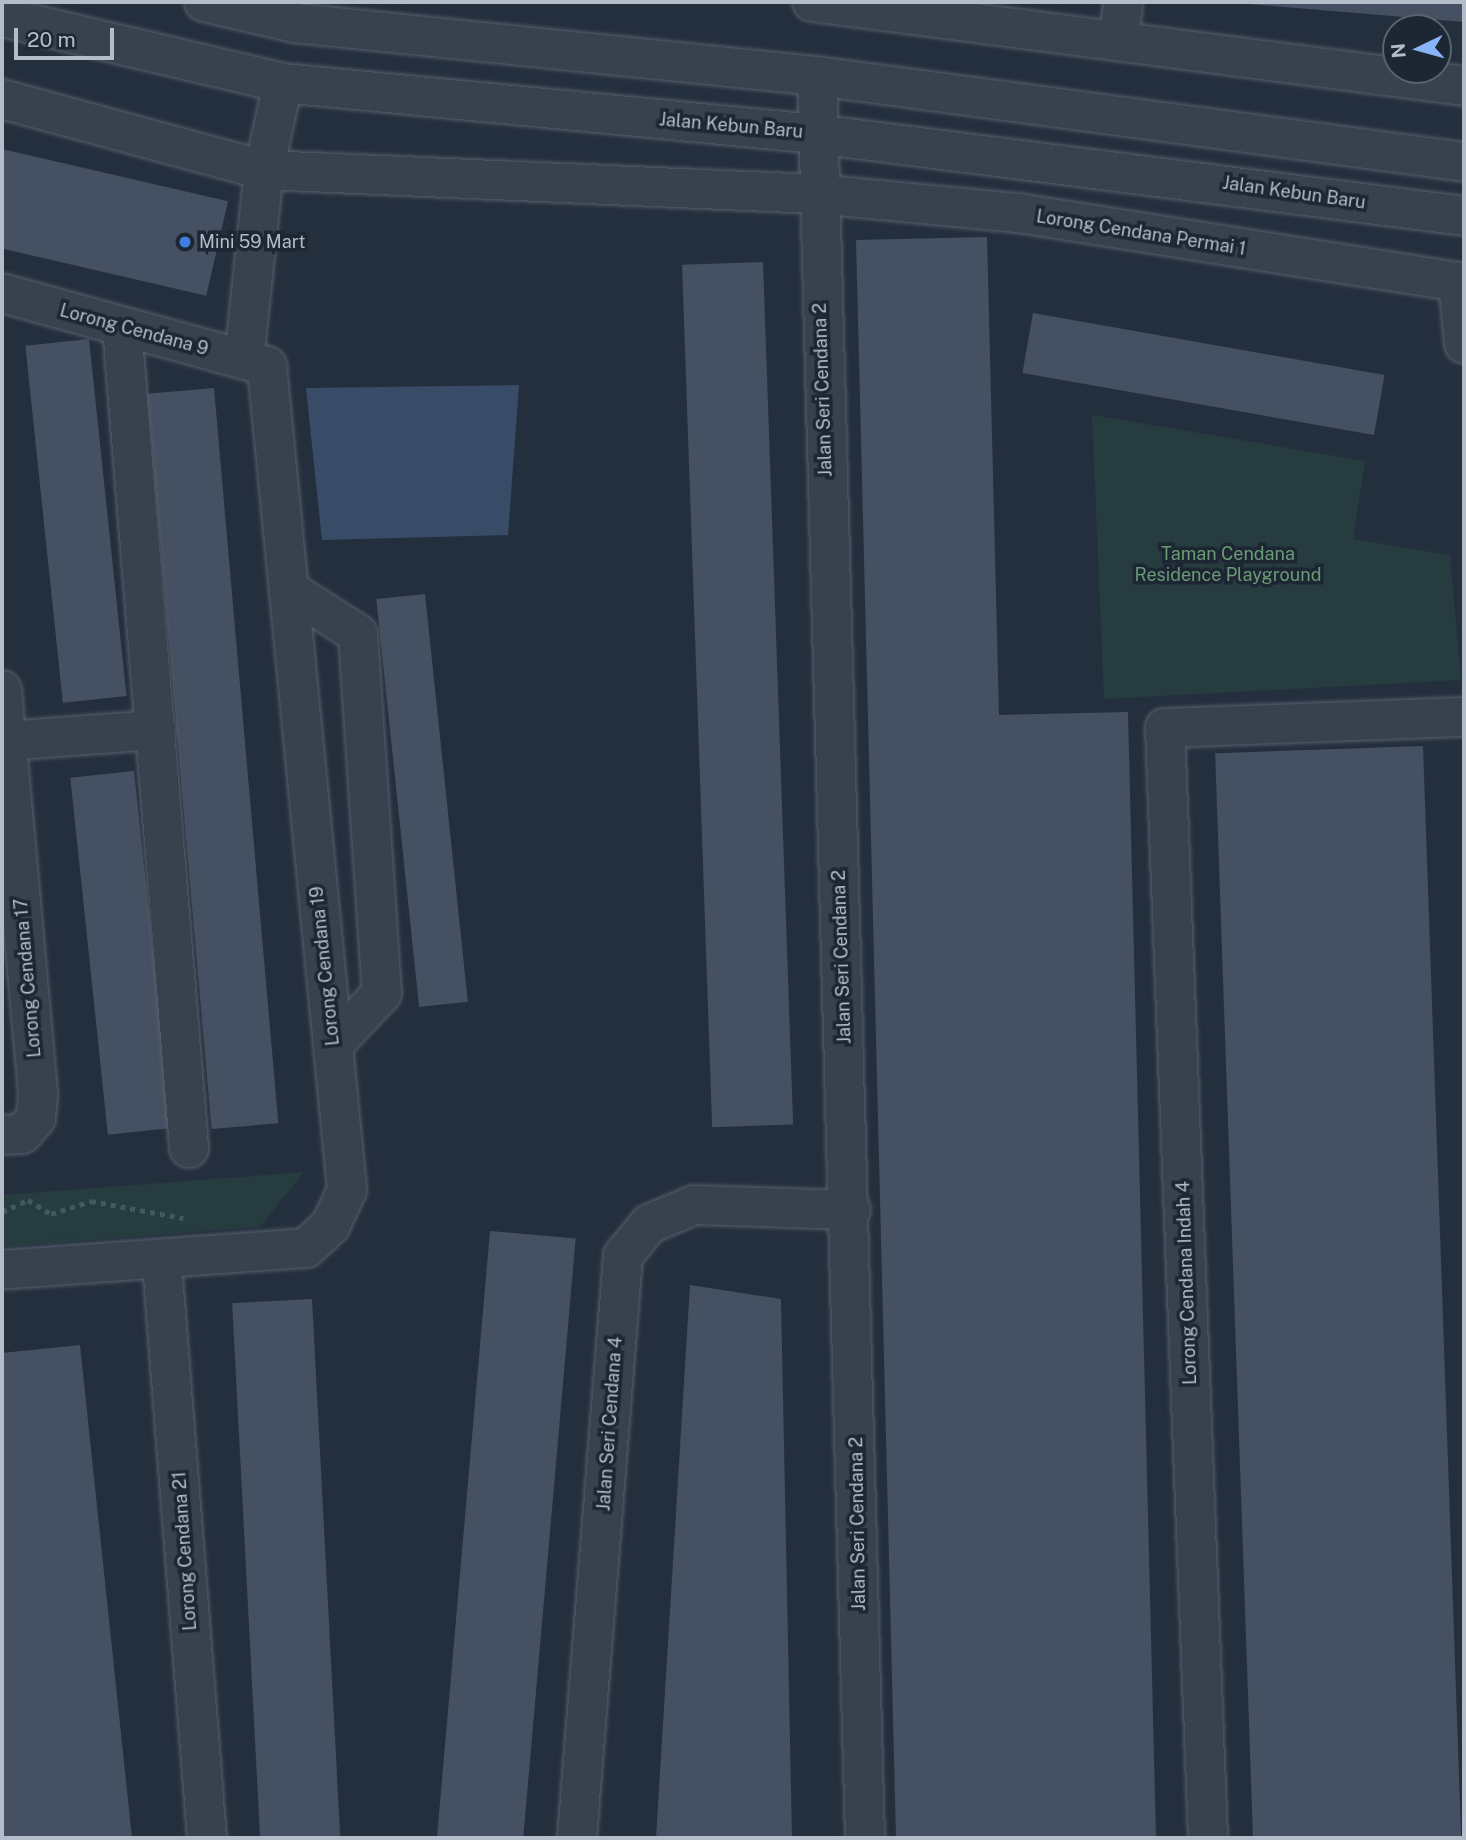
<!DOCTYPE html>
<html>
<head>
<meta charset="utf-8">
<style>
	body { margin:0 }
	#map { position:relative; width:1466px; height:1840px; overflow:hidden; background:#242f3e; font-family:"Public Sans",sans-serif }
	div>[style] { position:absolute }
	[style*='--x'] { left:calc(var(--x)*1px); top:calc(var(--y)*1px); width:calc(var(--w)*1px); rotate:calc(var(--a)*1deg) }
	.green>* { inset:0; background:#263c3f }
	.water>* { inset:0; background:#394c67 }
	.building>* { inset:0; background:#455162; transform-origin:0 0 }
	.path>* { height:4.5px; margin-top:-2.25px; transform-origin:0; background:repeating-linear-gradient(90deg,#44595c 0 5px,transparent 0 10px) }
	.roads { filter:drop-shadow(0 0 2px #565f6c) drop-shadow(0 0 2px #565f6c) }
	.minor>* { height:38px; margin:-19px; padding:0 19px; transform-origin:19px; border-radius:19px; background:#38414e }
	.dots>* { width:19px; height:19px; translate:-50% -50%; box-sizing:border-box; border:4px solid #1d2633; border-radius:50% }
	span { translate:-50% -50%; white-space:nowrap; text-align:center; line-height:1.15; -webkit-text-stroke:7px #1d2633; paint-order:stroke }
	.street-label { font-size:18px; color:#b4bcc9 }
	.poi-label { font-size:18px; color:#b4bcc9 }
	.left { translate:0 -50%; text-align:left }
	.park-label { font-size:18px; color:#6b9a76 }
	.frame { position:absolute; inset:0; border:4px solid #b4bcc9; pointer-events:none }
	.north { position:absolute; left:1382px; top:14px; width:70px; height:70px; box-sizing:border-box; background:#1d2633; border:2px solid #59626f; border-radius:50%; rotate:265deg; font-size:19px; font-weight:700; line-height:28px; text-align:center; color:#b4bcc9 }
	.north::after { content:''; display:block; margin:auto; width:24px; height:32px; background:#8ab4f8; clip-path:polygon(50% 0,100% 100%,50% 72%,0 100%) }
	.scale { position:absolute; left:14px; top:28px; width:100px; height:32px; box-sizing:border-box; border:4px solid #b4bcc9; border-top:0; padding-left:9px; font-size:21px; line-height:24px; white-space:nowrap; color:#b4bcc9; -webkit-text-stroke:5px #1d2633; paint-order:stroke }
</style>
</head>
<body>
<div id="map">
	<div class="green">
		<div style="clip-path:polygon(1092px 415px,1365px 461px,1353px 539px,1450px 555px,1461px 680px,1104px 699px)"></div>
		<div style="clip-path:polygon(304px 1172px,260px 1227px,2px 1247px,2px 1195px)"></div>
	</div>
	<div class="water">
		<div style="clip-path:polygon(519px 385px,508px 535px,322px 540px,306px 388px)"></div>
	</div>
	<div class="building">
		<div style="clip-path:polygon(1248px 2px,1464px 2px,1464px 22px,1248px 4px)"></div>
		<div style="left:2px;top:149px;width:232px;height:97px;rotate:13deg"></div>
		<div style="clip-path:polygon(987px 237px,999px 715px,1128px 712px,1156px 1838px,896px 1838px,856px 240px)"></div>
		<div style="left:763px;top:262px;width:863px;height:81px;rotate:88deg"></div>
		<div style="left:1033px;top:313px;width:357px;height:61px;rotate:10deg"></div>
		<div style="left:89px;top:339px;width:359px;height:64px;rotate:84deg"></div>
		<div style="left:214px;top:388px;width:738px;height:67px;rotate:85deg"></div>
		<div style="left:425px;top:594px;width:410px;height:49px;rotate:84deg"></div>
		<div style="left:1423px;top:746px;width:1093px;height:208px;rotate:88deg"></div>
		<div style="left:134px;top:771px;width:359px;height:64px;rotate:84deg"></div>
		<div style="left:490px;top:1231px;width:86px;height:609px;rotate:5deg"></div>
		<div style="clip-path:polygon(690px 1285px,781px 1299px,792px 1838px,656px 1838px)"></div>
		<div style="left:312px;top:1299px;width:540px;height:80px;rotate:87deg"></div>
		<div style="clip-path:polygon(80px 1345px,132px 1838px,2px 1838px,2px 1353px)"></div>
	</div>
	<div class="path">
		<div style="--x:2;--y:1212;--w:29;--a:-25"></div>
		<div style="--x:28;--y:1200;--w:27;--a:31"></div>
		<div style="--x:51;--y:1214;--w:42;--a:-18"></div>
		<div style="--x:91;--y:1201;--w:94;--a:10.5"></div>
	</div>
	<div class="roads">
		<div class="minor">
			<div style="--x:204;--y:2;--w:93;--a:13"></div>
			<div style="--x:295;--y:23;--w:525;--a:5.8"></div>
			<div style="--x:817;--y:76;--w:653;--a:7.57"></div>
			<div style="--x:812;--y:2;--w:657;--a:7.34"></div>
			<div style="--x:2;--y:17;--w:289;--a:13.2"></div>
			<div style="--x:283;--y:83;--w:535;--a:5.47"></div>
			<div style="--x:816;--y:134;--w:653;--a:7.21"></div>
			<div style="--x:1119;--y:41;--w:39;--a:-84"></div>
			<div style="--x:817;--y:76;--w:1763;--a:88.44"></div>
			<div style="--x:2;--y:99;--w:271;--a:15.2"></div>
			<div style="--x:264;--y:170;--w:554;--a:2.49"></div>
			<div style="--x:817;--y:194;--w:202;--a:5.4"></div>
			<div style="--x:1018;--y:213;--w:451;--a:8.9"></div>
			<div style="--x:1458;--y:282;--w:62;--a:84.5"></div>
			<div style="--x:2;--y:293;--w:275;--a:15.4"></div>
			<div style="--x:267;--y:366;--w:828;--a:84.45"></div>
			<div style="--x:347;--y:1190;--w:38;--a:115"></div>
			<div style="--x:331;--y:1225;--w:34;--a:137"></div>
			<div style="--x:306;--y:1248;--w:305;--a:175.9"></div>
			<div style="--x:122;--y:327;--w:824;--a:85.33"></div>
			<div style="--x:244;--y:360;--w:191;--a:-84"></div>
			<div style="--x:264;--y:170;--w:89;--a:-77.7"></div>
			<div style="--x:289;--y:590;--w:82;--a:32.5"></div>
			<div style="--x:358;--y:634;--w:360;--a:86.2"></div>
			<div style="--x:382;--y:993;--w:71;--a:133.3"></div>
			<div style="--x:2;--y:690;--w:407;--a:84.9"></div>
			<div style="--x:38;--y:1095;--w:23;--a:95"></div>
			<div style="--x:36;--y:1118;--w:21;--a:131"></div>
			<div style="--x:22;--y:1134;--w:20;--a:177"></div>
			<div style="--x:6;--y:741;--w:151;--a:-4.2"></div>
			<div style="--x:162;--y:1263;--w:577;--a:85.53"></div>
			<div style="--x:577;--y:1838;--w:584;--a:-85.48"></div>
			<div style="--x:623;--y:1256;--w:41;--a:-50.9"></div>
			<div style="--x:649;--y:1224;--w:49;--a:-22.9"></div>
			<div style="--x:694;--y:1205;--w:157;--a:1.8"></div>
			<div style="--x:1208;--y:1838;--w:1111;--a:-92.22"></div>
			<div style="--x:1165;--y:728;--w:299;--a:-2.1"></div>
		</div>
	</div>
	<div class="dots">
		<div style="left:185px;top:242px;background:#3f7fe0"></div>
	</div>
	<div class="street-label">
		<span style="left:731px;top:126px;rotate:5deg">Jalan Kebun Baru</span>
		<span style="left:1294px;top:193px;rotate:8deg">Jalan Kebun Baru</span>
		<span style="left:1141px;top:233px;rotate:9deg">Lorong Cendana Permai 1</span>
		<span style="left:134px;top:330px;rotate:15deg">Lorong Cendana 9</span>
		<span style="left:823px;top:390px;rotate:-92deg">Jalan Seri Cendana 2</span>
		<span style="left:842px;top:957px;rotate:-92deg">Jalan Seri Cendana 2</span>
		<span style="left:325px;top:966px;rotate:-96deg">Lorong Cendana 19</span>
		<span style="left:28px;top:978px;rotate:-95deg">Lorong Cendana 17</span>
		<span style="left:1187px;top:1283px;rotate:-92deg">Lorong Cendana Indah 4</span>
		<span style="left:610px;top:1424px;rotate:-86deg">Jalan Seri Cendana 4</span>
		<span style="left:858px;top:1524px;rotate:-91deg">Jalan Seri Cendana 2</span>
		<span style="left:185px;top:1551px;rotate:-94deg">Lorong Cendana 21</span>
	</div>
	<div class="poi-label">
		<span class="left" style="left:199px;top:242px">Mini 59 Mart</span>
	</div>
	<div class="park-label">
		<span style="left:1228px;top:565px">Taman Cendana<br>Residence Playground</span>
	</div>
	<div class="frame"></div>
	<div class="north">N</div>
	<div class="scale">20 m</div>
</div>
</body>
</html>
